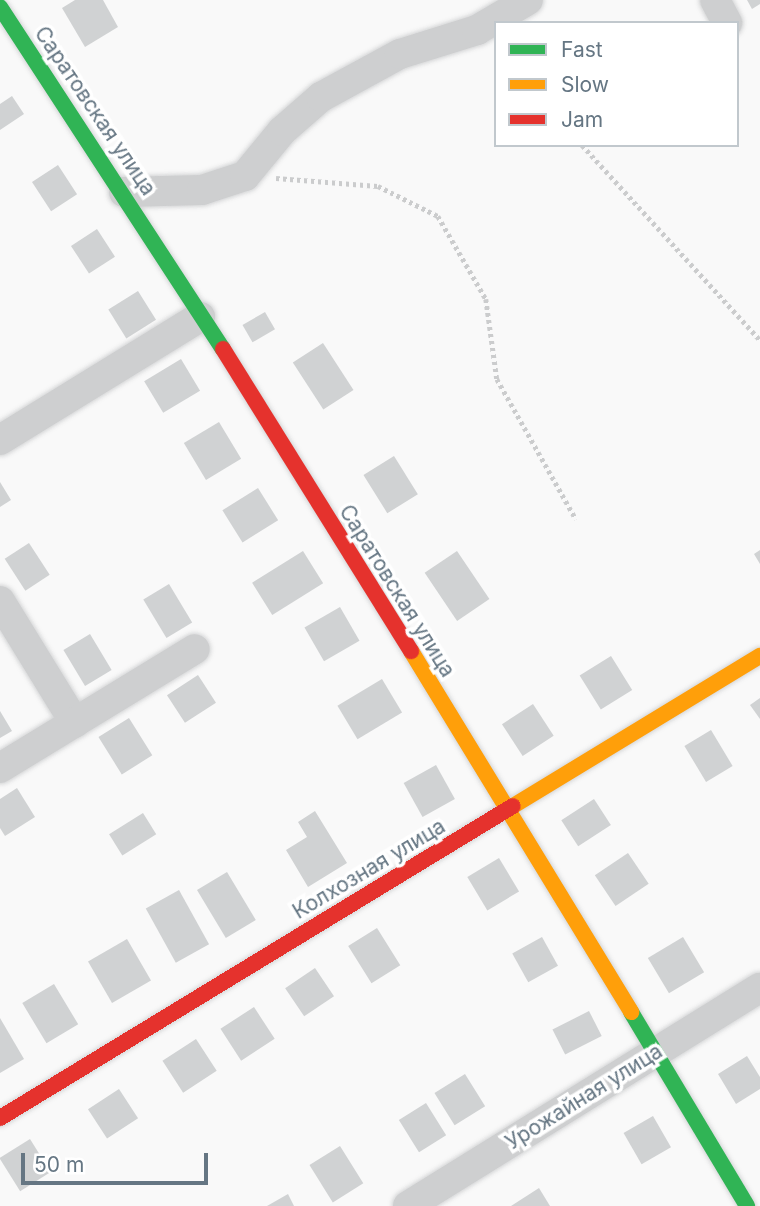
<!DOCTYPE html>
<html>
<head>
<meta charset="utf-8">
<style>
	body { margin:0 }
	#map { position:relative; width:760px; height:1206px; overflow:hidden; background:#f9f9f9; font-family:Inter,sans-serif }
	div>[style] { position:absolute }
	[style*='--x'] { left:calc(var(--x)*1px); top:calc(var(--y)*1px); width:calc(var(--w)*1px); rotate:calc(var(--a)*1deg) }
	.building>* { inset:0; background:#d0d2d3; transform-origin:0 0 }
	.path>* { height:4.5px; margin-top:-2.25px; transform-origin:0; background:repeating-linear-gradient(90deg,#cbcccd 0 3.5px,transparent 0 7px) }
	.roads { filter:drop-shadow(0 0 2px #d5d6d7) drop-shadow(0 0 2px #d5d6d7) }
	.street>* { height:30px; margin:-15px; padding:0 15px; transform-origin:15px; border-radius:15px; background:#cecfd0 }
	.fast>* { height:16px; margin:-8px; padding:0 8px; transform-origin:8px; border-radius:8px; background:#30b455 }
	.slow>* { height:16px; margin:-8px; padding:0 8px; transform-origin:8px; border-radius:8px; background:#ff9f0a }
	.jam>* { height:16px; margin:-8px; padding:0 8px; transform-origin:8px; border-radius:8px; background:#e5322d }
	span { translate:-50% -50%; white-space:nowrap; text-align:center; line-height:1.15; -webkit-text-stroke:7px #fff; paint-order:stroke }
	.street-label { font-size:21px; color:#657683 }
	.legend { position:absolute; left:494px; top:21px; width:245px; height:126px; box-sizing:border-box; background:#fff; border:2px solid #c1c8cd; margin:0; padding:9px 12px; list-style:none; font-size:21px; color:#657683 }
	.legend li { display:flex; align-items:center; gap:14px; height:35px }
	.legend b { width:35px; border:2px solid #c1c8cd }
	.scale { position:absolute; left:21px; top:1153px; width:187px; height:32px; box-sizing:border-box; border:4px solid #657683; border-top:0; padding-left:9px; font-size:21px; line-height:24px; white-space:nowrap; color:#657683; -webkit-text-stroke:5px #fff; paint-order:stroke }
</style>
</head>
<body>
<div id="map">
	<div class="building">
		<div style="clip-path:polygon(75px 0,103px 0,118px 27px,85px 47px,62px 8px)"></div>
		<div style="clip-path:polygon(747px 0,760px 0,760px 4px,752px 9px)"></div>
		<div style="clip-path:polygon(12px 96px,24px 114px,0 130px,0 104px)"></div>
		<div style="left:58px;top:165px;width:35px;height:31px;rotate:57deg"></div>
		<div style="left:97px;top:229px;width:33px;height:31px;rotate:57deg"></div>
		<div style="left:138px;top:291px;width:34px;height:35px;rotate:58deg"></div>
		<div style="left:265px;top:312px;width:20px;height:26px;rotate:60deg"></div>
		<div style="left:323px;top:343px;width:56px;height:36px;rotate:57deg"></div>
		<div style="left:181px;top:359px;width:37px;height:43px;rotate:59deg"></div>
		<div style="left:219px;top:422px;width:43px;height:41px;rotate:59deg"></div>
		<div style="left:394px;top:456px;width:45px;height:36px;rotate:58deg"></div>
		<div style="clip-path:polygon(0 482px,11px 500px,0 507px)"></div>
		<div style="left:258px;top:488px;width:38px;height:42px;rotate:58deg"></div>
		<div style="left:29px;top:543px;width:38px;height:29px;rotate:57deg"></div>
		<div style="clip-path:polygon(760px 550px,760px 564px,754px 554px)"></div>
		<div style="left:303px;top:551px;width:38px;height:60px;rotate:58deg"></div>
		<div style="left:457px;top:551px;width:58px;height:39px;rotate:56deg"></div>
		<div style="left:169px;top:584px;width:45px;height:30px;rotate:59deg"></div>
		<div style="left:340px;top:607px;width:39px;height:41px;rotate:60deg"></div>
		<div style="left:90px;top:634px;width:42px;height:31px;rotate:59deg"></div>
		<div style="left:611px;top:656px;width:40px;height:37px;rotate:58deg"></div>
		<div style="left:198px;top:675px;width:33px;height:37px;rotate:57deg"></div>
		<div style="left:382px;top:679px;width:39px;height:52px;rotate:59deg"></div>
		<div style="clip-path:polygon(760px 698px,760px 719px,750px 705px)"></div>
		<div style="left:533px;top:704px;width:38px;height:37px;rotate:57deg"></div>
		<div style="clip-path:polygon(0 711px,12px 731px,0 738px)"></div>
		<div style="left:129px;top:718px;width:44px;height:36px;rotate:58deg"></div>
		<div style="left:711px;top:730px;width:42px;height:31px;rotate:59deg"></div>
		<div style="left:436px;top:765px;width:39px;height:37px;rotate:61deg"></div>
		<div style="clip-path:polygon(17px 788px,35px 817px,5px 836px,0 828px,0 799px)"></div>
		<div style="left:594px;top:799px;width:31px;height:39px;rotate:57deg"></div>
		<div style="clip-path:polygon(315px 811px,347px 863px,308px 887px,286px 850px,307px 837px,298px 822px)"></div>
		<div style="left:143px;top:813px;width:25px;height:40px;rotate:58deg"></div>
		<div style="left:628px;top:853px;width:37px;height:40px;rotate:56deg"></div>
		<div style="left:499px;top:858px;width:39px;height:37px;rotate:59deg"></div>
		<div style="left:227px;top:872px;width:56px;height:35px;rotate:59deg"></div>
		<div style="left:179px;top:890px;width:62px;height:38px;rotate:61deg"></div>
		<div style="left:377px;top:928px;width:44px;height:34px;rotate:58deg"></div>
		<div style="left:542px;top:937px;width:33px;height:34px;rotate:61deg"></div>
		<div style="left:683px;top:937px;width:41px;height:41px;rotate:59deg"></div>
		<div style="left:127px;top:939px;width:48px;height:45px;rotate:60deg"></div>
		<div style="left:315px;top:968px;width:34px;height:36px;rotate:56deg"></div>
		<div style="left:54px;top:984px;width:47px;height:37px;rotate:59deg"></div>
		<div style="left:254px;top:1007px;width:38px;height:40px;rotate:57deg"></div>
		<div style="left:589px;top:1011px;width:28px;height:41px;rotate:63deg"></div>
		<div style="clip-path:polygon(0 1018px,24px 1059px,0 1073px)"></div>
		<div style="left:196px;top:1039px;width:38px;height:40px;rotate:57deg"></div>
		<div style="clip-path:polygon(747px 1056px,760px 1077px,760px 1089px,736px 1104px,718px 1074px)"></div>
		<div style="left:465px;top:1074px;width:38px;height:36px;rotate:58deg"></div>
		<div style="left:119px;top:1089px;width:35px;height:37px;rotate:57deg"></div>
		<div style="left:426px;top:1103px;width:38px;height:32px;rotate:58deg"></div>
		<div style="left:653px;top:1116px;width:36px;height:34px;rotate:60deg"></div>
		<div style="left:30px;top:1139px;width:39px;height:36px;rotate:58deg"></div>
		<div style="left:340px;top:1146px;width:44px;height:36px;rotate:58deg"></div>
		<div style="clip-path:polygon(539px 1188px,550px 1206px,511px 1206px)"></div>
		<div style="clip-path:polygon(288px 1194px,294px 1206px,267px 1206px)"></div>
	</div>
	<div class="path">
		<div style="--x:582;--y:145;--w:264;--a:47.6"></div>
		<div style="--x:276;--y:178;--w:102;--a:4.5"></div>
		<div style="--x:378;--y:186;--w:67;--a:26.6"></div>
		<div style="--x:438;--y:216;--w:96;--a:60"></div>
		<div style="--x:486;--y:299;--w:81;--a:82.2"></div>
		<div style="--x:497;--y:379;--w:161;--a:60.6"></div>
	</div>
	<div class="roads">
		<div class="street">
			<div style="--x:715;--y:0;--w:26;--a:62"></div>
			<div style="--x:124;--y:192;--w:78;--a:-1.5"></div>
			<div style="--x:202;--y:190;--w:45;--a:-18"></div>
			<div style="--x:245;--y:176;--w:58;--a:-50.6"></div>
			<div style="--x:282;--y:131;--w:52;--a:-41.1"></div>
			<div style="--x:321;--y:97;--w:90;--a:-28.6"></div>
			<div style="--x:400;--y:54;--w:81;--a:-17.3"></div>
			<div style="--x:477;--y:30;--w:59;--a:-30.5"></div>
			<div style="--x:0;--y:440;--w:235;--a:-31.6"></div>
			<div style="--x:0;--y:601;--w:143;--a:58.4"></div>
			<div style="--x:0;--y:768;--w:228;--a:-31.4"></div>
			<div style="--x:408;--y:1206;--w:414;--a:-31.8"></div>
		</div>
		<div class="fast">
			<div style="--x:0;--y:7;--w:408;--a:56.9"></div>
			<div style="--x:631;--y:1012;--w:226;--a:59.1"></div>
		</div>
		<div class="slow">
			<div style="--x:411;--y:651;--w:423;--a:58.6"></div>
			<div style="--x:513;--y:806;--w:289;--a:-31.3"></div>
		</div>
		<div class="jam">
			<div style="--x:223;--y:349;--w:356;--a:58.1"></div>
			<div style="--x:0;--y:1118;--w:600;--a:-31.31"></div>
		</div>
	</div>
	<div class="street-label">
		<span style="left:95px;top:111px;rotate:56deg">Саратовская улица</span>
		<span style="left:397px;top:591px;rotate:58deg">Саратовская улица</span>
		<span style="left:369px;top:869px;rotate:-31deg">Колхозная улица</span>
		<span style="left:584px;top:1097px;rotate:-32deg">Урожайная улица</span>
	</div>
	<ul class="legend">
	<li><b style="height:9px;background:#30b455"></b>Fast</li>
	<li><b style="height:9px;background:#ff9f0a"></b>Slow</li>
	<li><b style="height:9px;background:#e5322d"></b>Jam</li>
	</ul>
	<div class="scale">50 m</div>
</div>
</body>
</html>
